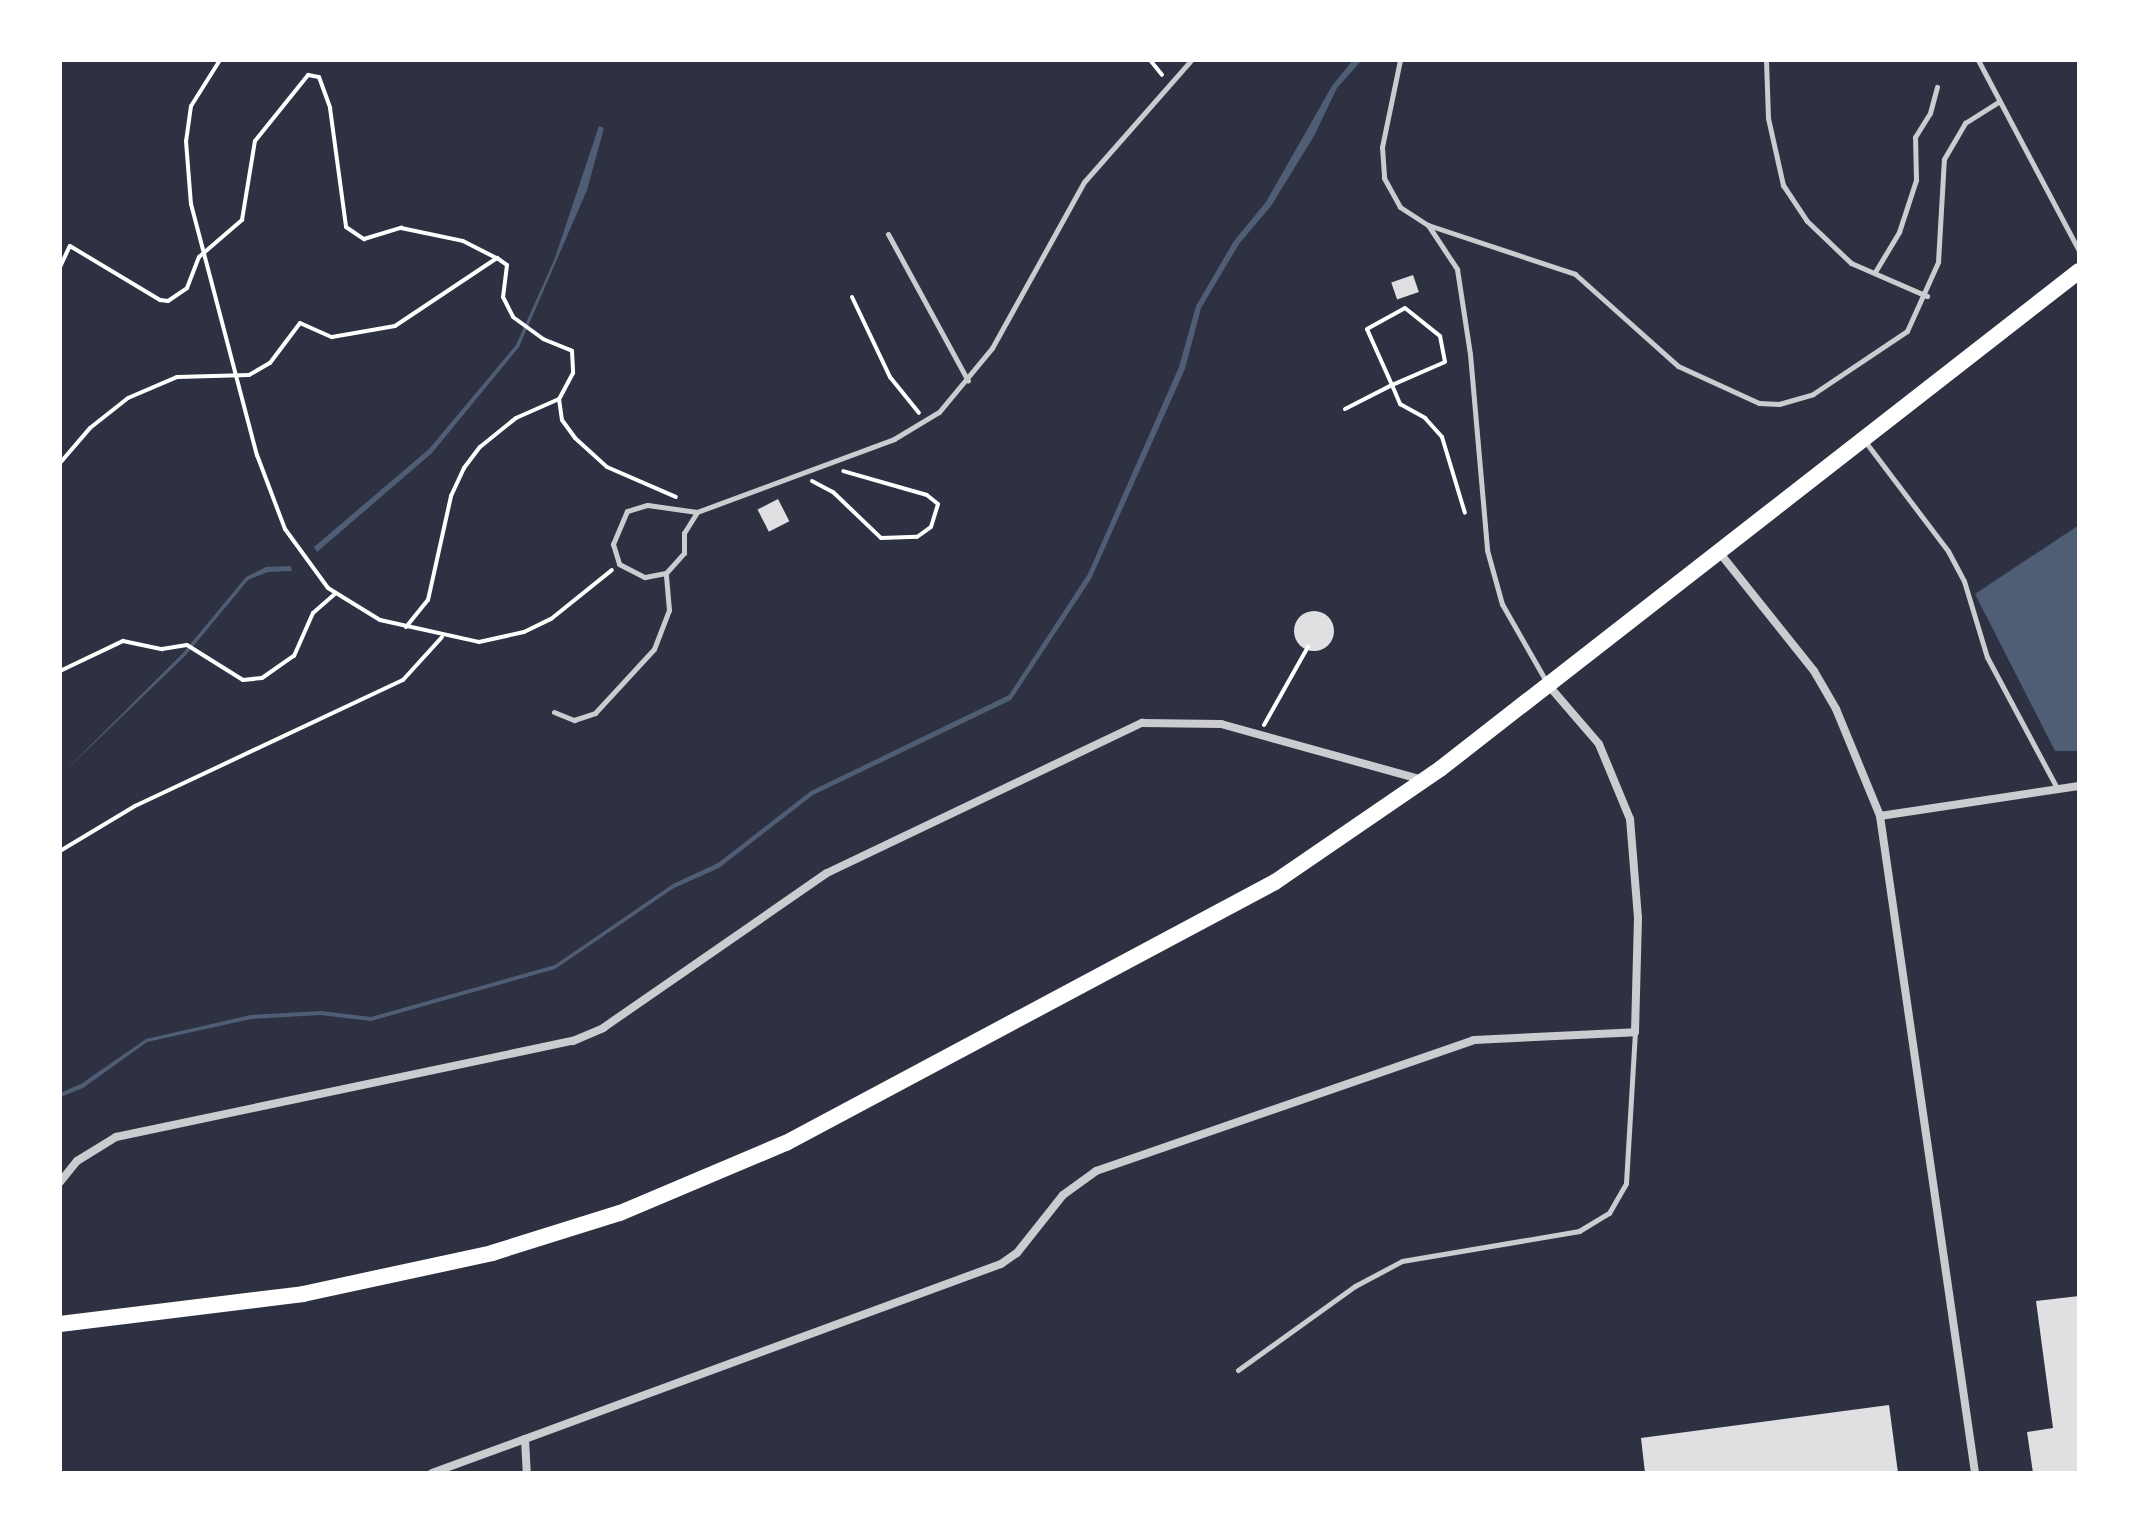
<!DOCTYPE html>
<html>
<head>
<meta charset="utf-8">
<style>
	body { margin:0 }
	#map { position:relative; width:2139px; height:1533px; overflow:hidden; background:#2d3142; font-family:Quicksand,sans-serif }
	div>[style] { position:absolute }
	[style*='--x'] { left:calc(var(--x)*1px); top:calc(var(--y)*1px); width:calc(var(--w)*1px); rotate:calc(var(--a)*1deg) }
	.water>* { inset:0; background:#4f5d75 }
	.building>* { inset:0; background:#e0e0e3; transform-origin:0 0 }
	.round { border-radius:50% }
	.path>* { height:4px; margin:-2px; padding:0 2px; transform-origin:2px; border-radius:2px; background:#fff }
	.service>* { height:5px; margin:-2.5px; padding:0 2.5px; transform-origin:2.5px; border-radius:2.5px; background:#caccd0 }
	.minor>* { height:8px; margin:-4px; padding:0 4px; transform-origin:4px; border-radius:4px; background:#caccd0 }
	.secondary>* { height:16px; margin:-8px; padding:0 8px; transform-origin:8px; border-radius:8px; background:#fff }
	span { translate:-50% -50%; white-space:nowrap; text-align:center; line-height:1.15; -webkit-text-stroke:6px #fff; paint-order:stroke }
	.frame { position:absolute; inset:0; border:62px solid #fff; pointer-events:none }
</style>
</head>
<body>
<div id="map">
	<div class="water">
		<div style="clip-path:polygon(1353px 60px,1362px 60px,1337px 88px,1314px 136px,1271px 206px,1239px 244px,1201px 308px,1185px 369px,1091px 579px,1011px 700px,813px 795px,719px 868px,674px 888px,555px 969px,371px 1021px,320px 1015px,251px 1019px,147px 1042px,83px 1088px,60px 1097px,60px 1093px,81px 1084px,146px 1039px,251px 1015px,321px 1011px,371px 1017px,555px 965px,673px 884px,718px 863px,811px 791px,1009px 695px,1088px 574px,1179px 367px,1196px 306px,1234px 241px,1266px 202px,1332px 86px)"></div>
		<div style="clip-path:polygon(599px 126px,604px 128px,587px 190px,519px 347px,432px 453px,317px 552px,314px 547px,429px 449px,516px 345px,555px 258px)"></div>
		<div style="clip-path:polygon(2079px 525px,2079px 751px,2055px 751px,1975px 594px)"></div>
		<div style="clip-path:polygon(291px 566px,292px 571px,268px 572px,248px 580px,186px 655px,60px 776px,183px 653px,246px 577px,266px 567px)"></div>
	</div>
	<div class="building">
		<div style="left:1413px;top:275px;width:18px;height:23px;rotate:71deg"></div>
		<div style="left:778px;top:499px;width:25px;height:23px;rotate:63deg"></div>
		<div class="round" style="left:1294px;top:611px;width:40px;height:40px"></div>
		<div style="clip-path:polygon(2079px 1296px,2079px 1473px,2033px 1473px,2027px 1432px,2053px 1428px,2036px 1301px)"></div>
		<div style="clip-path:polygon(1889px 1405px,1898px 1473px,1645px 1473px,1641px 1438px)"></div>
	</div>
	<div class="path">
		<div style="--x:220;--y:60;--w:54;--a:122.2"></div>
		<div style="--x:191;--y:106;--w:35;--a:98"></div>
		<div style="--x:186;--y:141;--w:63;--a:85.5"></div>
		<div style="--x:191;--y:204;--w:260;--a:75.3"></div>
		<div style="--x:257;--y:455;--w:79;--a:69.3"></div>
		<div style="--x:285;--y:529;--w:73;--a:53.9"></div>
		<div style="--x:328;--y:588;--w:61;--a:31.6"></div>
		<div style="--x:380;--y:620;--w:101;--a:12.5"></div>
		<div style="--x:479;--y:642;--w:46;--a:-12.5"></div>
		<div style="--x:524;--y:632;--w:30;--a:-26"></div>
		<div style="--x:551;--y:619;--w:78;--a:-38.8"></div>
		<div style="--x:1150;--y:60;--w:19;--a:51"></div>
		<div style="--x:60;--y:267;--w:23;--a:-65"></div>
		<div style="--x:70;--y:246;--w:105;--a:31"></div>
		<div style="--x:160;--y:300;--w:8;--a:7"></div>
		<div style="--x:168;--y:301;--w:23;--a:-34"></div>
		<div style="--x:187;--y:288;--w:33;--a:-69"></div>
		<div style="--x:199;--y:257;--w:57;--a:-40.7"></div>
		<div style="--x:242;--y:220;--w:80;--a:-80.7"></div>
		<div style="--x:255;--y:141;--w:85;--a:-51.2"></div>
		<div style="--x:308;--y:75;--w:11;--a:10"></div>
		<div style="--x:319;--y:77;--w:33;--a:70"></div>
		<div style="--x:330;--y:108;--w:120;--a:82.3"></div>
		<div style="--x:346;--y:227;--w:22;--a:34"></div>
		<div style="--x:364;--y:239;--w:39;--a:-17"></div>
		<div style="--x:401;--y:228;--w:63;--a:11.8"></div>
		<div style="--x:463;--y:241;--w:38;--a:27"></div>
		<div style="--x:852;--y:297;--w:89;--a:64.6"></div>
		<div style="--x:890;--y:377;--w:46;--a:51.1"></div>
		<div style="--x:1345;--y:409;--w:53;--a:-27.1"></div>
		<div style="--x:1392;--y:385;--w:61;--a:-114.1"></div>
		<div style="--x:1367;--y:329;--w:43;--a:-28.9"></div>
		<div style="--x:1405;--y:308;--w:45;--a:38.7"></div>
		<div style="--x:1440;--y:336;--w:26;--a:79"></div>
		<div style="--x:1445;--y:362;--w:58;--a:156.5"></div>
		<div style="--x:1392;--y:385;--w:21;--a:67"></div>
		<div style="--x:1400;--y:404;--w:29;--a:29"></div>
		<div style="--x:1425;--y:418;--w:25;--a:48"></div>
		<div style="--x:1442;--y:437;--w:79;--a:73.2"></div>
		<div style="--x:60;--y:463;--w:46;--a:-49.4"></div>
		<div style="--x:90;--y:428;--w:48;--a:-38.3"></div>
		<div style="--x:128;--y:398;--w:53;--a:-23.2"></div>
		<div style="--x:177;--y:377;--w:72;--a:-1.6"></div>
		<div style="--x:249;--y:375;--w:24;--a:-30"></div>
		<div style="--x:270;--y:363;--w:50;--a:-53.1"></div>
		<div style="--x:300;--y:323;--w:35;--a:24"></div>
		<div style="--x:332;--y:337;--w:64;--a:-9.9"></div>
		<div style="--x:395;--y:326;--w:123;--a:-33.7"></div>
		<div style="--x:497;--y:258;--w:12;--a:35"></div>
		<div style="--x:507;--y:265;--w:32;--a:97"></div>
		<div style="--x:503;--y:297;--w:22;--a:63"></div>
		<div style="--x:513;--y:317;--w:37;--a:36"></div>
		<div style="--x:543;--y:339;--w:31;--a:22"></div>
		<div style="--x:572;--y:351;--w:22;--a:87"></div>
		<div style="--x:573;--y:373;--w:30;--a:118"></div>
		<div style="--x:559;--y:399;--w:21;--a:82"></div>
		<div style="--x:562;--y:420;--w:22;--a:54"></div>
		<div style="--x:575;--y:438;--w:43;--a:42.2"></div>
		<div style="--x:607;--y:467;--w:75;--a:23.5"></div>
		<div style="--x:812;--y:481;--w:24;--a:28"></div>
		<div style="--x:833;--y:492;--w:66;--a:43.8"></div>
		<div style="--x:881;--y:538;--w:36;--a:-2"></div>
		<div style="--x:917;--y:537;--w:17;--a:-36"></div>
		<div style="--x:931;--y:527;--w:24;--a:-73"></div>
		<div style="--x:938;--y:504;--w:14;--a:-141"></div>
		<div style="--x:927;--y:495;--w:87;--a:-164.1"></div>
		<div style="--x:406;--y:627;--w:35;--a:-51"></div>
		<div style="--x:428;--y:600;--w:107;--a:-77.5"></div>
		<div style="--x:451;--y:496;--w:31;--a:-65"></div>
		<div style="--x:464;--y:468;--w:26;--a:-53"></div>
		<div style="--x:480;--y:447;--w:46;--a:-38.9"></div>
		<div style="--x:516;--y:418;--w:47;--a:-23.8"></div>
		<div style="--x:60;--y:671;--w:70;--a:-25.5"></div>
		<div style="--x:123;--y:641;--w:40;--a:12"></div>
		<div style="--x:162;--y:649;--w:25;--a:-9"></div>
		<div style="--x:187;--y:645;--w:66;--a:32"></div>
		<div style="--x:243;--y:680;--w:19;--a:-6"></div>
		<div style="--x:262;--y:678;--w:39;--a:-35"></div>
		<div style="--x:294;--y:656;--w:47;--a:-66.2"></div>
		<div style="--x:313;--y:613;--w:30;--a:-41"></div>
		<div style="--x:1264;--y:725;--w:90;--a:-60.6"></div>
		<div style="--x:60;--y:851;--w:87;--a:-31"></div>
		<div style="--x:135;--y:806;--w:296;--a:-25.2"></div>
		<div style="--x:403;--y:680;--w:58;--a:-47.8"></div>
	</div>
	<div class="service">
		<div style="--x:1400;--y:60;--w:89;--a:101.7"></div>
		<div style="--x:1382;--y:147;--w:31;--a:86"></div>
		<div style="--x:1384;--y:178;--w:33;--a:61"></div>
		<div style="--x:1400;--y:207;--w:33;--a:33"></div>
		<div style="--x:1428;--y:225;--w:155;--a:18.4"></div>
		<div style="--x:1575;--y:274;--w:138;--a:41.8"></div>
		<div style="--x:1678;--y:366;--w:89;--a:24.6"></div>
		<div style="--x:1759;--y:403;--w:20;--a:3"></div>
		<div style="--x:1779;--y:404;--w:35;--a:-16"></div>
		<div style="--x:1813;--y:394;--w:113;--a:-33.8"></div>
		<div style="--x:1907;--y:331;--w:76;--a:-65.8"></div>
		<div style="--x:1938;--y:262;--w:103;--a:-86.7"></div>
		<div style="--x:1944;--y:159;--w:42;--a:-59.7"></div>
		<div style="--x:1965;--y:123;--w:41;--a:-32.2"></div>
		<div style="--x:1766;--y:60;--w:58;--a:88"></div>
		<div style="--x:1768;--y:118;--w:69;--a:77.4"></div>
		<div style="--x:1783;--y:185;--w:43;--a:56.3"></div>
		<div style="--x:1807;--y:221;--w:61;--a:43.7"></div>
		<div style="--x:1851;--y:263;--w:83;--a:23.5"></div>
		<div style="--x:1978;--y:60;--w:216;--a:62.1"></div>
		<div style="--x:1428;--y:225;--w:53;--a:56.6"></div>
		<div style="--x:1457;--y:269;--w:86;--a:81.3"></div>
		<div style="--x:1470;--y:354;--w:197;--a:85"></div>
		<div style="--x:1487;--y:550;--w:56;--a:74.5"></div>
		<div style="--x:1502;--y:604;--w:89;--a:60.3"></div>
		<div style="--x:888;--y:234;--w:167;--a:61.4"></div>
		<div style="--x:1875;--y:272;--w:47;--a:-59"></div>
		<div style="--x:1899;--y:232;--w:55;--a:-71.9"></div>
		<div style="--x:1916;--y:180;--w:43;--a:-91.3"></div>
		<div style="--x:1915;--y:137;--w:28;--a:-58"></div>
		<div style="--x:1930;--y:113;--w:27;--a:-75"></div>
		<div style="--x:1864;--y:440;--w:139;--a:52.9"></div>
		<div style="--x:1948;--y:551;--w:34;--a:62"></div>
		<div style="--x:1964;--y:581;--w:79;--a:73.2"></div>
		<div style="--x:1987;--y:657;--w:149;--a:61.9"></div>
		<div style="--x:697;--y:512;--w:50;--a:-172"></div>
		<div style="--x:647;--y:505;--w:21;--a:163"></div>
		<div style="--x:627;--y:511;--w:36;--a:113"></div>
		<div style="--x:613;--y:544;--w:21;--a:73"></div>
		<div style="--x:619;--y:564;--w:29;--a:27"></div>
		<div style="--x:645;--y:577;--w:21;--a:-11"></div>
		<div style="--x:666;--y:573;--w:27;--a:-48"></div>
		<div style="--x:684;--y:553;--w:20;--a:-90"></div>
		<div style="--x:684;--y:533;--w:25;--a:-58"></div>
		<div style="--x:697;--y:512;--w:210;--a:-20.3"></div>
		<div style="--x:894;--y:439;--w:52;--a:-31"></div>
		<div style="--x:939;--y:412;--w:83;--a:-50.4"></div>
		<div style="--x:992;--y:348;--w:190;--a:-61"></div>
		<div style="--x:1084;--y:182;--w:162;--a:-48.7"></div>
		<div style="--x:554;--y:712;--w:22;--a:22"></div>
		<div style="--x:574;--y:720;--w:22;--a:-18"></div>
		<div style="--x:595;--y:713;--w:87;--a:-47.3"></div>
		<div style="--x:654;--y:649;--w:42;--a:-69"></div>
		<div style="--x:669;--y:610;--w:37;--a:-95"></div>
		<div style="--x:1238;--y:1370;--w:144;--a:-35.7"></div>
		<div style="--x:1355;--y:1286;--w:53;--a:-28"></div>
		<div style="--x:1402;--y:1261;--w:180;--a:-9.6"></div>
		<div style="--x:1579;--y:1231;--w:35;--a:-31"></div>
		<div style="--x:1609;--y:1213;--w:34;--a:-60"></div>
		<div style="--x:1626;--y:1183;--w:151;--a:-86.6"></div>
	</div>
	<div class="minor">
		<div style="--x:1719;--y:552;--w:152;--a:51.4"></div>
		<div style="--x:1814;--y:671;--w:44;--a:59.9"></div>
		<div style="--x:1836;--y:709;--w:116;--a:67.6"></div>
		<div style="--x:1880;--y:816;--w:664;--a:81.77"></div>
		<div style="--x:1880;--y:816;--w:201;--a:-8.6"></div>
		<div style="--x:60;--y:1182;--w:27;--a:-51"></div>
		<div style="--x:77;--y:1161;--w:46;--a:-31.6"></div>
		<div style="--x:116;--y:1137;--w:467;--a:-11.9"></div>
		<div style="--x:573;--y:1041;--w:33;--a:-23"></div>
		<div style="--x:603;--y:1028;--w:272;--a:-34.7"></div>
		<div style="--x:827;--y:873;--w:349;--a:-25.5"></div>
		<div style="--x:1142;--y:723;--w:79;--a:0.7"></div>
		<div style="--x:1221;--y:724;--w:210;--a:15.5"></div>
		<div style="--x:525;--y:1439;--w:507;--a:-20.19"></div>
		<div style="--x:1001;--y:1264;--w:19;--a:-35"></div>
		<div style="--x:1017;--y:1253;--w:74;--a:-51.6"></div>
		<div style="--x:1063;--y:1195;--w:41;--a:-36"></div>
		<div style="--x:1096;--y:1171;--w:400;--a:-19.1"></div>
		<div style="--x:1474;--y:1040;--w:161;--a:-2.8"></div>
		<div style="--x:1635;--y:1032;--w:114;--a:-88.5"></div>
		<div style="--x:1638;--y:918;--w:99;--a:-94.6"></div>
		<div style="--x:1630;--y:819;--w:81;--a:-112.5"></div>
		<div style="--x:1599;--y:744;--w:78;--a:-130.8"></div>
		<div style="--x:432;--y:1473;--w:99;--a:-20.1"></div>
		<div style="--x:525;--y:1439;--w:34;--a:87"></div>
	</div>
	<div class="secondary">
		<div style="--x:60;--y:1324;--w:245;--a:-7"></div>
		<div style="--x:303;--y:1294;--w:193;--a:-12.2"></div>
		<div style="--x:492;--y:1253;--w:134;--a:-17.4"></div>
		<div style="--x:620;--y:1213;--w:180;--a:-22.9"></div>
		<div style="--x:786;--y:1143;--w:554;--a:-28.09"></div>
		<div style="--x:1275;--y:882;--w:200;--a:-34.4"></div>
		<div style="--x:1440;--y:769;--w:810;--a:-37.93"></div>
	</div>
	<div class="frame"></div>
</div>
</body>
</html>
